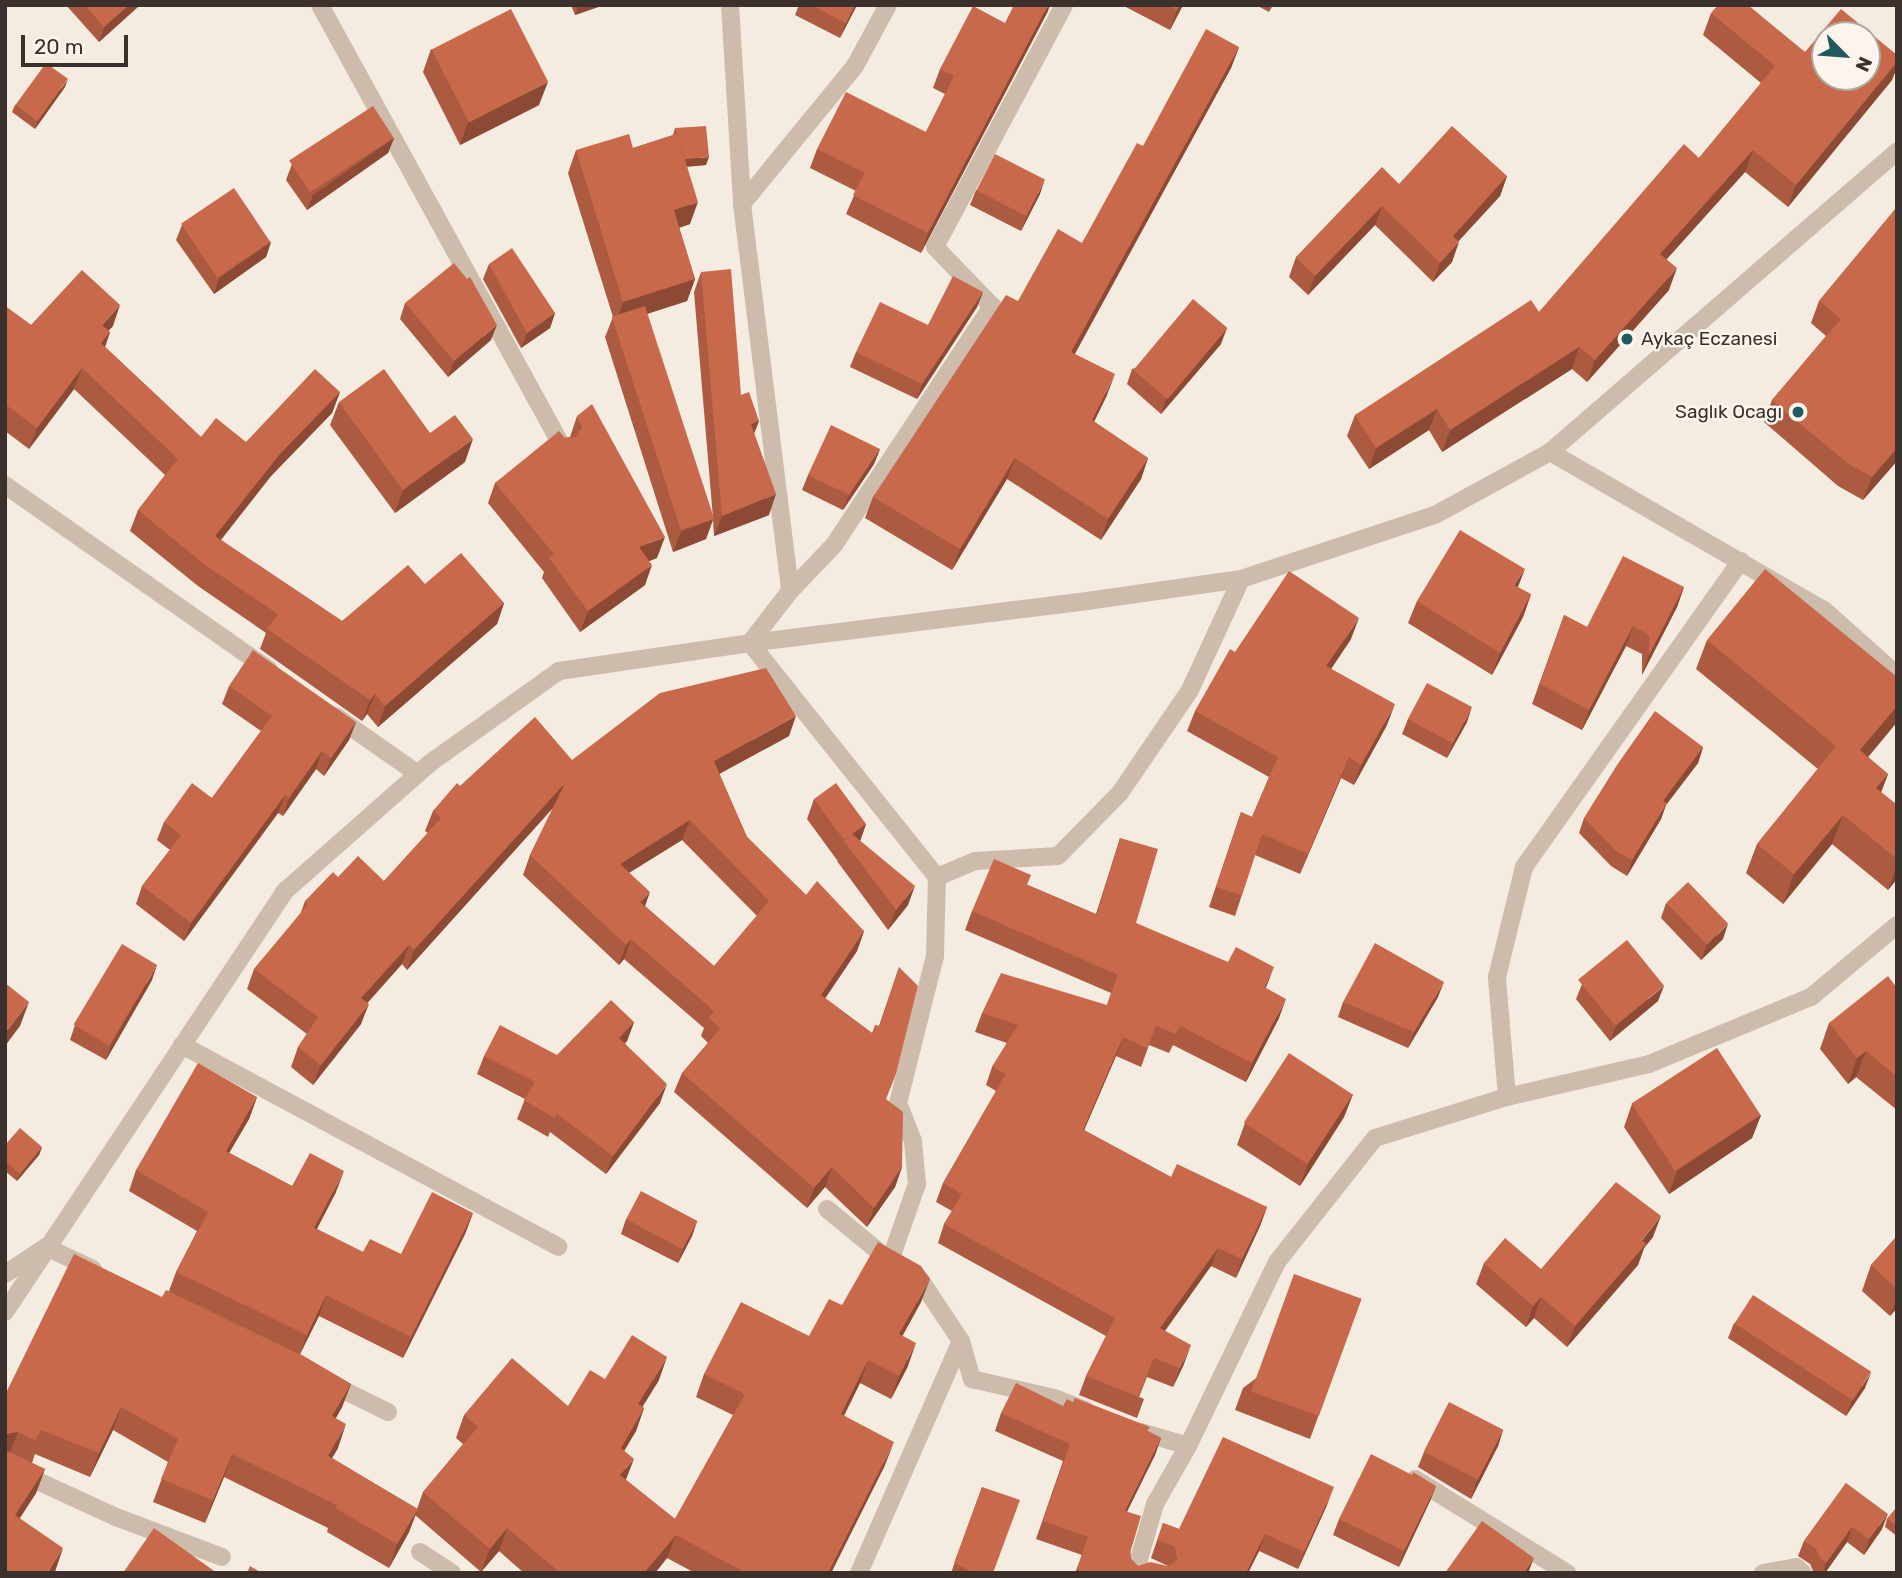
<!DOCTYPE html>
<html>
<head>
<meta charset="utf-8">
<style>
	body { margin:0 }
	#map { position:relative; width:1902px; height:1578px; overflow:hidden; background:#f4ebe1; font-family:Rubik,sans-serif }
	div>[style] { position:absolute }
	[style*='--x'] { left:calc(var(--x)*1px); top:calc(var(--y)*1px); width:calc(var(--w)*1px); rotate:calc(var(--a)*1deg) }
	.minor>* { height:18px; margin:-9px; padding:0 9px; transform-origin:9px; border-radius:9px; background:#cdbbac }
	.wall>* { inset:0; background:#ac5a40 }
	.shaded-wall>* { inset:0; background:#8c4a34 }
	.building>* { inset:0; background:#c8694b; transform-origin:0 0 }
	.dots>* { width:19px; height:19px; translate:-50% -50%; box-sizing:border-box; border:4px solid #fbf5ee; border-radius:50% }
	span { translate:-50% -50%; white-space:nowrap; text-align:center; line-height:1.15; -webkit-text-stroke:5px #fbf5ee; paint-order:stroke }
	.poi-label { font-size:19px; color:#3b302b }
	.left { translate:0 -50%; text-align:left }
	.right { translate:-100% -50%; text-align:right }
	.frame { position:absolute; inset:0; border:7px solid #3b302b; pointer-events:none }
	.north { position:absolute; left:1811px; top:21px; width:70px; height:70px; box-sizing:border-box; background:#fbf5ee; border:2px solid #aea6a0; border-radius:50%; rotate:115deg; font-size:19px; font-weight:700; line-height:28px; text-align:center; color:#3b302b }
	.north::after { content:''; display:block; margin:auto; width:24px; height:32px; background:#1f5a5e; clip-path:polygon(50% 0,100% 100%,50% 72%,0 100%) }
	.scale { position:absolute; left:21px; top:35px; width:107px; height:32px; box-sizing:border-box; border:4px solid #3b302b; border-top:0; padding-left:9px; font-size:21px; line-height:24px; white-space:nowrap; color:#3b302b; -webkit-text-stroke:5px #fbf5ee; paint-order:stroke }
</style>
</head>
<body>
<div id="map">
	<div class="minor">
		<div style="--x:320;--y:5;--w:505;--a:61.25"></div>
		<div style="--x:730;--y:5;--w:199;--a:86.5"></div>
		<div style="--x:742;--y:204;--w:390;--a:82.9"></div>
		<div style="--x:790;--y:591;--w:66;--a:127.6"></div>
		<div style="--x:750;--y:643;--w:300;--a:51.4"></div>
		<div style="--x:937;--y:877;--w:79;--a:91.5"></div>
		<div style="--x:935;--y:956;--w:152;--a:104.1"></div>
		<div style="--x:898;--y:1103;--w:41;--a:68.5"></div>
		<div style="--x:913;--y:1141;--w:43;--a:84.7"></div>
		<div style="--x:917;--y:1184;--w:82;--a:109.3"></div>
		<div style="--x:890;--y:1261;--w:37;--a:33"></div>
		<div style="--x:921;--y:1281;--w:72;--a:56.3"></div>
		<div style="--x:961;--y:1341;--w:40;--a:74"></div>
		<div style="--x:972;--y:1379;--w:84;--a:13"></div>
		<div style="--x:1054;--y:1398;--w:33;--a:21"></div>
		<div style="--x:742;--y:204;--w:178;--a:-50.7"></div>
		<div style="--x:855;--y:66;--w:69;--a:-61.6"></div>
		<div style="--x:1550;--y:452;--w:316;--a:30"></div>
		<div style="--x:1824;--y:610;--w:98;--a:41.7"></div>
		<div style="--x:5;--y:485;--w:322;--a:35"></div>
		<div style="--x:790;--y:591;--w:64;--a:-46.3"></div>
		<div style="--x:834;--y:545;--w:287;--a:-56.5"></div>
		<div style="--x:992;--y:306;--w:82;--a:-134"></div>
		<div style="--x:935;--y:247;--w:274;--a:-61.9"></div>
		<div style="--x:335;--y:716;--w:101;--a:34.9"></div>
		<div style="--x:937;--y:877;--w:41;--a:-22.8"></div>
		<div style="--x:975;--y:861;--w:83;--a:-3.4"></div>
		<div style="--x:1058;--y:856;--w:88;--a:-45.5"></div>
		<div style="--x:1120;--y:793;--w:125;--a:-55.8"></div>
		<div style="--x:1190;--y:690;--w:122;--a:-65.3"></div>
		<div style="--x:182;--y:1045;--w:427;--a:28.2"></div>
		<div style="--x:1507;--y:1097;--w:120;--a:-94.8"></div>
		<div style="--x:1497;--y:977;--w:113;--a:-76.2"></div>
		<div style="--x:1524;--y:867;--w:375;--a:-54.7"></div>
		<div style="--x:827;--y:1209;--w:82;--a:39.5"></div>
		<div style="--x:5;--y:1274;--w:49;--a:-33.4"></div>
		<div style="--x:46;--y:1247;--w:52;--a:25.1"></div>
		<div style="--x:5;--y:1312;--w:506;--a:-56.37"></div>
		<div style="--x:285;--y:891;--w:193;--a:-41.4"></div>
		<div style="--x:430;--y:763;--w:158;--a:-35.5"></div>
		<div style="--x:559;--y:671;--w:193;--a:-8.3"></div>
		<div style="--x:750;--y:643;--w:340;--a:-7.1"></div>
		<div style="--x:1087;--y:601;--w:156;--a:-8.1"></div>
		<div style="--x:1241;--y:579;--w:204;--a:-18.3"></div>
		<div style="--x:1435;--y:515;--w:131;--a:-28.7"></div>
		<div style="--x:1550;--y:452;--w:459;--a:-40.9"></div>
		<div style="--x:327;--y:1382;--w:68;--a:26.2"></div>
		<div style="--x:1141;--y:1432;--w:49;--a:16.6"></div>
		<div style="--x:5;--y:1466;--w:122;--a:24.7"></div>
		<div style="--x:116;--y:1517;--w:113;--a:20.7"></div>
		<div style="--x:1415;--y:1479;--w:179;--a:31.7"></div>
		<div style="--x:420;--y:1552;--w:38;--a:33"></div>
		<div style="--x:859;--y:1573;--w:253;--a:-66.3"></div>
		<div style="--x:1135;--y:1573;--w:72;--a:-73.8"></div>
		<div style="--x:1155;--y:1504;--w:67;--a:-60.4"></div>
		<div style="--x:1188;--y:1446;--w:204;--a:-64.2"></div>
		<div style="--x:1277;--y:1262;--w:158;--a:-51.7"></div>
		<div style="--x:1375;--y:1138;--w:138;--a:-17.3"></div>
		<div style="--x:1507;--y:1097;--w:146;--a:-13.1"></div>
		<div style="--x:1649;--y:1064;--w:175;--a:-22.5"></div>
		<div style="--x:1811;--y:997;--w:112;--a:-39.9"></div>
		<div style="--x:1763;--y:1573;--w:34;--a:-10"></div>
		<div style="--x:1796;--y:1567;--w:9;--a:41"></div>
	</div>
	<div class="wall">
		<div style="clip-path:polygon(66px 5px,140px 5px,99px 42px)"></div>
		<div style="clip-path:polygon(571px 5px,604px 5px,575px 15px)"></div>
		<div style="clip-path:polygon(799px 5px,857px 5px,840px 38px,795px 15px)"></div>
		<div style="clip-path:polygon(1122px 5px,1183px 5px,1170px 30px)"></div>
		<div style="clip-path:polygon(1256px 5px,1273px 5px,1269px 12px)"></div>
		<div style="clip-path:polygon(1048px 11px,921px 253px,846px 214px,856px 191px,810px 168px,817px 149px,926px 132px,945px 94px,933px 88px,940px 69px,1005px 23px)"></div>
		<div style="clip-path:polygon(1711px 13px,1805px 52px,1897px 55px,1897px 67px,1892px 80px,1788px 207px,1745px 172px,1667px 259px,1669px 290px,1587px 382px,1572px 369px,1442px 452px,1429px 430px,1369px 469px,1347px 436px,1355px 415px,1539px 312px,1699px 158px,1761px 83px,1703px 35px)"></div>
		<div style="clip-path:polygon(1239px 47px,1231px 68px,1074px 354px,1107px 395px,1094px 422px,1148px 458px,1141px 479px,1101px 540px,1007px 479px,952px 570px,865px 518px,873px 497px,1018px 301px,1082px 243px,1143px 146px)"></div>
		<div style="clip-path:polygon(431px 49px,539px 105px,460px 145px,423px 72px)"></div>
		<div style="clip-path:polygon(65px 87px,35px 129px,12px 112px,15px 105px)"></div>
		<div style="clip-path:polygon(675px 128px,706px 165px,687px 166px,690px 224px,679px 228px,695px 279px,687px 301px,647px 314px,713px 518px,694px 292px,701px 272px,741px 395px,759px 421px,754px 433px,769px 515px,714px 536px,713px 520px,706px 539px,673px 552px,605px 337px,613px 317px,568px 173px,576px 150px,633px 148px,673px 135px)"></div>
		<div style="clip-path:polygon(394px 138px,388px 153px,307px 210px,286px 180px,292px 164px)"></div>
		<div style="clip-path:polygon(1507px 176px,1500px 196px,1458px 241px,1452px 262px,1433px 282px,1375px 225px,1308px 295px,1289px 277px,1296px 257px,1399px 184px)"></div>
		<div style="clip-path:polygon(976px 190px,1040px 194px,1021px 231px,970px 205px)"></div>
		<div style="clip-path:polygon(1897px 207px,1897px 461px,1863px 500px,1838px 486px,1764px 422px,1772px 400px,1826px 336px,1811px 323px,1819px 301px)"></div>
		<div style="clip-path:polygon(182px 225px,271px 242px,266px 257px,214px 294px,176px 240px)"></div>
		<div style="clip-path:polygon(489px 264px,555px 313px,550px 328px,521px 348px,483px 279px)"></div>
		<div style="clip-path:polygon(983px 292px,977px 307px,917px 399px,850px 367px,856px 352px,928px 325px)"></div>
		<div style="clip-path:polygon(405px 303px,491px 340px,448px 377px,400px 319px)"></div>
		<div style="clip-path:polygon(5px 306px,31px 325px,113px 326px,108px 331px,110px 332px,105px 347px,201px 437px,246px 442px,340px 392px,332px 413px,271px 476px,221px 540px,342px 621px,425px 584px,504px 603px,497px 624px,378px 727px,367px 714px,362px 721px,260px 649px,266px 633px,198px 586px,130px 531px,138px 510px,165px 475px,74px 389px,29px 449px,5px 431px)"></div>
		<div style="clip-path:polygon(1221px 344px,1161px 414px,1127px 384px,1132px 369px)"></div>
		<div style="clip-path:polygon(339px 402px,430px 433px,465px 462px,395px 513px,330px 425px)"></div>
		<div style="clip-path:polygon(577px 416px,657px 558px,649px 561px,645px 585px,580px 632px,542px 578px,544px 572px,488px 503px,495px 483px,565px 438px,570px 437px)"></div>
		<div style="clip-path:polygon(880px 449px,874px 464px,843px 510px,802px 490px,808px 475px)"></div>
		<div style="clip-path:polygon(1684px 587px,1677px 607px,1642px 675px,1642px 654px,1626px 646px,1582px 730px,1532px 704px,1564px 615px,1587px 627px)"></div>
		<div style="clip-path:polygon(1531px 594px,1523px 617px,1492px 675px,1408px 623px,1417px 601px)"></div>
		<div style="clip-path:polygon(1351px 639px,1331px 669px,1387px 725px,1354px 785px,1341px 778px,1300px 874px,1255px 855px,1235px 916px,1209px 907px,1241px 812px,1252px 817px,1269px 777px,1187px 731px,1195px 711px,1235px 652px)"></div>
		<div style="clip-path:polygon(1707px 640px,1897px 677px,1897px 722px,1868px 757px,1888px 774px,1881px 792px,1897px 805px,1897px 879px,1888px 890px,1832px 844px,1783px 904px,1746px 873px,1757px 844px,1818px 769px,1696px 669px)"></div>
		<div style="clip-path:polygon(229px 686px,356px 722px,349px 740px,324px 776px,316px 769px,283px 816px,278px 813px,184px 941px,136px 904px,142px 886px,170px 850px,157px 840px,164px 822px,212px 798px,261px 731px,222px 704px)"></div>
		<div style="clip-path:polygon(1408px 719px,1467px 722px,1447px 758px,1402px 734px)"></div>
		<div style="clip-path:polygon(evenodd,789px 736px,719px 774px,747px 837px,806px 895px,864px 931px,857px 951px,825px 998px,872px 1033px,879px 1026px,899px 967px,886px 1099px,902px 1167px,895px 1187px,867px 1227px,825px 1187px,807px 1208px,674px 1092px,682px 1073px,708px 1043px,701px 1036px,704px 1028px,624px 959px,619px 965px,523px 875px,530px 855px,553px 808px,407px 970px,402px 964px,367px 1003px,361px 1024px,313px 1085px,291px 1067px,298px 1047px,307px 1034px,247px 989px,254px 969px,300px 915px,305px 901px,338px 877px,384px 881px,428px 833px,425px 831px,433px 811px,460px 786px,572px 760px,789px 736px,682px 840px,757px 916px,714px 966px,645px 906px,629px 873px,682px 840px)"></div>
		<div style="clip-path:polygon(1703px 747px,1698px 763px,1666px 805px,1661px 819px,1627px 876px,1611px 866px,1579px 833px,1584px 818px)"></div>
		<div style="clip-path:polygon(814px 799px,866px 824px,860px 841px,908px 905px,888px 930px,837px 861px,838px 859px,837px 860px,807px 819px)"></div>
		<div style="clip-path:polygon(1120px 838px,1136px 923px,1266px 988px,1279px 1018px,1246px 1082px,1173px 1045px,1169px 1053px,1149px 1045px,1141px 1067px,1116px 1056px,1084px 1130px,1171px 1177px,1267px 1207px,1260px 1226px,1236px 1278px,1211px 1266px,1165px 1331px,1184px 1364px,1173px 1387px,1147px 1377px,1139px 1397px,1144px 1399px,1137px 1418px,1079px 1395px,1086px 1376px,1106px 1336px,938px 1243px,944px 1224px,952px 1211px,936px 1202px,943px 1183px,996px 1091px,986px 1085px,992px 1067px,1007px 1043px,975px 1032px,982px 1013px,1107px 1005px,1111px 993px,965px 930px,972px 911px,1028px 885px,1096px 914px)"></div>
		<div style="clip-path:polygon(1666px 903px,1723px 939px,1701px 960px,1661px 918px)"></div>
		<div style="clip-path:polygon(152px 980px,106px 1060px,70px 1040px,75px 1025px)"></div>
		<div style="clip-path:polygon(1582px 984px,1658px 1001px,1610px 1041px,1576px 999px)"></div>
		<div style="clip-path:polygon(1897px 988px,1897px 1110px,1856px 1077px,1848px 1084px,1820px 1049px,1829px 1023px)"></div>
		<div style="clip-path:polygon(1438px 997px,1408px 1048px,1338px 1017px,1343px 1002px)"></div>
		<div style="clip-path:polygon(634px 1022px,627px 1041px,625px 1043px,660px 1103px,606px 1174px,550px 1132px,548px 1137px,517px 1119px,525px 1099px,477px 1074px,484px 1056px,557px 1055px)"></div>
		<div style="clip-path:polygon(1353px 1094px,1344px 1117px,1300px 1186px,1237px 1145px,1245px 1123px)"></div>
		<div style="clip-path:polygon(257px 1097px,249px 1119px,229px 1153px,292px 1186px,336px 1192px,317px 1229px,363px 1252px,401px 1254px,473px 1213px,465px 1234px,403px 1358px,319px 1316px,300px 1354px,351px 1384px,342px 1407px,336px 1418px,338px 1448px,332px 1458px,417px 1509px,423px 1492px,463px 1444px,456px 1438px,464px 1415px,568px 1406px,605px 1379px,659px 1380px,642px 1407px,644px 1408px,636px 1431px,624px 1451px,626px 1480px,675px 1519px,733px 1415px,696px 1397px,704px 1374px,809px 1336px,842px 1305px,921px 1302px,902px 1336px,908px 1366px,891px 1399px,860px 1383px,844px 1416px,885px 1465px,831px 1573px,695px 1573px,667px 1558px,655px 1573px,524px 1573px,499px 1551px,481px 1572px,415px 1515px,409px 1532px,389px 1568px,327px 1532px,328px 1528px,224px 1477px,205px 1523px,153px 1502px,168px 1462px,113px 1430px,90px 1477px,35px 1454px,32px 1463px,45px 1469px,36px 1493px,20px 1518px,5px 1573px,5px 1395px,162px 1297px,169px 1291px,176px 1272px,197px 1231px,129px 1191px,136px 1170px)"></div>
		<div style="clip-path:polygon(1632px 1104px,1761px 1115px,1752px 1138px,1669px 1194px,1624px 1127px)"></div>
		<div style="clip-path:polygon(5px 1145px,42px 1147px,39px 1155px,17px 1181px,5px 1171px)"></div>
		<div style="clip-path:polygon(626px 1219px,697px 1221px,692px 1236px,678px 1263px,621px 1234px)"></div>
		<div style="clip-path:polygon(1897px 1236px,1897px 1308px,1890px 1316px,1862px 1291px,1871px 1265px)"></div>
		<div style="clip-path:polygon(1653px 1237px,1644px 1248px,1638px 1265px,1567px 1347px,1534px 1318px,1526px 1327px,1476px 1284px,1484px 1263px,1541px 1269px)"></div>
		<div style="clip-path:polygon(1361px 1299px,1310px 1439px,1235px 1410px,1243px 1388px)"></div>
		<div style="clip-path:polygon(1734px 1323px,1865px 1388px,1846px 1416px,1728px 1338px)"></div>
		<div style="clip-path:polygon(1063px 1406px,1148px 1431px,1161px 1438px,1155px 1455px,1127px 1511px,1131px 1559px,1138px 1566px,1168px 1566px,1151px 1558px,1163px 1523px,1179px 1529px,1327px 1505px,1298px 1569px,1259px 1551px,1248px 1573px,1075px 1573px,1082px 1555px,1036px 1539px,1063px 1461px,995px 1431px,1001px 1413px)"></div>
		<div style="clip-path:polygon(1503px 1430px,1498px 1446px,1471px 1499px,1418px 1467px,1424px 1452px)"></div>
		<div style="clip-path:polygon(1846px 1483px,1882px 1529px,1864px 1555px,1847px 1542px,1825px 1573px,1814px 1573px,1810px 1564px,1798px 1556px,1804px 1541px)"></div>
		<div style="clip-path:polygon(1436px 1486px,1430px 1501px,1399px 1567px,1333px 1535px,1339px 1519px)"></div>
		<div style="clip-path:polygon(982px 1487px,993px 1573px,951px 1573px)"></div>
		<div style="clip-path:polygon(1897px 1507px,1897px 1536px,1885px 1527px,1887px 1519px)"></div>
	</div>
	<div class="shaded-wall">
		<div style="clip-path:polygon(129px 5px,140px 5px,99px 42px,104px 27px)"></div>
		<div style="clip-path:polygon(578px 5px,604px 5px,575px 15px)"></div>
		<div style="clip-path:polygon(855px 5px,857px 5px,840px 38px,846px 23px)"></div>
		<div style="clip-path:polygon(1048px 5px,1050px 5px,1048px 11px,921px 253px,928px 233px)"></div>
		<div style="clip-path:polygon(1180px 5px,1183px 5px,1170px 30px,1177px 10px)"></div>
		<div style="clip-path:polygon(1239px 47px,1231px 68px,1064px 374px,1071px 352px)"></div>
		<div style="clip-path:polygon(1897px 62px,1897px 67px,1892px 80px,1788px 207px,1796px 185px)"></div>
		<div style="clip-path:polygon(68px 79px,65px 87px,35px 129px,38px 121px)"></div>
		<div style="clip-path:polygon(548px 82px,539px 105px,460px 145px,468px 122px)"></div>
		<div style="clip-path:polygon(394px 138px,388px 153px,307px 210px,313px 195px)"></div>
		<div style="clip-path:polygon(1753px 150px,1745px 172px,1652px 275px,1660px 254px)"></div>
		<div style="clip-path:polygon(709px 157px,706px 165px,675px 168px,678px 160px)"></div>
		<div style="clip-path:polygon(1507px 176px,1500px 196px,1446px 255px,1453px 236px)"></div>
		<div style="clip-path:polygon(1045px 179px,1040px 194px,1021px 231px,1027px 216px)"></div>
		<div style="clip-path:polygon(698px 202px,690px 224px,666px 232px,674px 210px)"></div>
		<div style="clip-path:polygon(1382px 206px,1375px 225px,1308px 295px,1315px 276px)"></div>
		<div style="clip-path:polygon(271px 242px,266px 257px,214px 294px,219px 278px)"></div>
		<div style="clip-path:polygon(1459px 242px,1452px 262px,1433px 282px,1440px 263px)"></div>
		<div style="clip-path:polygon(1677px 268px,1669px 290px,1587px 382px,1595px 360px)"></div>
		<div style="clip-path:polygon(695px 279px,687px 301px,615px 324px,623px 302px)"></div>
		<div style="clip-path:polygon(983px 292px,977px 307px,917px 399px,922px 384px)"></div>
		<div style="clip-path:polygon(120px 305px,113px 326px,94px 346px,102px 325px)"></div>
		<div style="clip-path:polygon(555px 313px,550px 328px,521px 348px,527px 333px)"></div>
		<div style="clip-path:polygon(497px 325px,491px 340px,448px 377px,454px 361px)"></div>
		<div style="clip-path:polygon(1227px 328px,1221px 344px,1161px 414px,1166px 399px)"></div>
		<div style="clip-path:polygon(110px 332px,103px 353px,101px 343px)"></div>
		<div style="clip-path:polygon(1579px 347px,1572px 369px,1442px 452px,1450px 430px)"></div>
		<div style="clip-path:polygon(82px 368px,74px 389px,29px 449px,37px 428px)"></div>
		<div style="clip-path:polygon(1115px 374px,1107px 395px,1084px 442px,1092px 420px)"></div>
		<div style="clip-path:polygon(340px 392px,332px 413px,271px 476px,207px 557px,215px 536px,279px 455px)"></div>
		<div style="clip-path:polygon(1437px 409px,1429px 430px,1369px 469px,1376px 448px)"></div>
		<div style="clip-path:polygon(759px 421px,751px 441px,751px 424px)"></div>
		<div style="clip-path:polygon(473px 439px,465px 462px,395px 513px,403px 490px)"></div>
		<div style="clip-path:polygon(1897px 448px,1897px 461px,1863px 500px,1872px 477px)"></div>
		<div style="clip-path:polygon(880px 449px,874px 464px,843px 510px,849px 495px)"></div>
		<div style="clip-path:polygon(1015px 458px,1007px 479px,952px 570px,960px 549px)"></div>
		<div style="clip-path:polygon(1148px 458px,1141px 479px,1101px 540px,1108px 519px)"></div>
		<div style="clip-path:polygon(776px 494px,769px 515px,714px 536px,722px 516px)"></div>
		<div style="clip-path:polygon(713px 519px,706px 539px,673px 552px,681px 532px)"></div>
		<div style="clip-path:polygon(665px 537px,657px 558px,632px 568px,639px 547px)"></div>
		<div style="clip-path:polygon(652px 565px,645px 585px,580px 632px,588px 611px)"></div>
		<div style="clip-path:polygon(1525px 569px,1516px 592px,1514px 585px)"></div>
		<div style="clip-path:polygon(1684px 587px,1677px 607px,1642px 675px,1649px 655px)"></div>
		<div style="clip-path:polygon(1531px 594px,1523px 617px,1492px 675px,1500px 653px)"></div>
		<div style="clip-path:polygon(504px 603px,497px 624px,378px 727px,385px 706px)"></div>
		<div style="clip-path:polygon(1359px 618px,1351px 639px,1319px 687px,1326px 666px)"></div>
		<div style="clip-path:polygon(1633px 626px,1626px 646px,1582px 730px,1589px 710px)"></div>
		<div style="clip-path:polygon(375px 694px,367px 714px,362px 721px,370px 700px)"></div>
		<div style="clip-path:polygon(1395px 704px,1387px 725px,1354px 785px,1361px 765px)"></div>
		<div style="clip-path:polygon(1897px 706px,1897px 722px,1849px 780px,1860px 750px)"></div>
		<div style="clip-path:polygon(1472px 707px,1467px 722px,1447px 758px,1453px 743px)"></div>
		<div style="clip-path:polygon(796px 716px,789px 736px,706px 781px,714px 761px)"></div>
		<div style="clip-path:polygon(356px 722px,349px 740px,324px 776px,331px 758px)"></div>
		<div style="clip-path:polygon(1703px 747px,1698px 763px,1666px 805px,1661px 819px,1627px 876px,1632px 860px,1663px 801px)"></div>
		<div style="clip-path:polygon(322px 751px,316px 769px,283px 816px,289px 798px)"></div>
		<div style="clip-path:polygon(1349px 757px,1341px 778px,1300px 874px,1308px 854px)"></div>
		<div style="clip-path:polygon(1888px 774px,1877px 803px,1876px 788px)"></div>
		<div style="clip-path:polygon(565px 783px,557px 803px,407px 970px,414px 950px)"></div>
		<div style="clip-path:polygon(285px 795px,278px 813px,184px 941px,191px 923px)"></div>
		<div style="clip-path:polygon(1843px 815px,1832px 844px,1783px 904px,1794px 874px)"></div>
		<div style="clip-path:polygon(690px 820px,682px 840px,612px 883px,620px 864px)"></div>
		<div style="clip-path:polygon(866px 824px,859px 844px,852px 834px)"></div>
		<div style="clip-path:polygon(1897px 865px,1897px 879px,1888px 890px)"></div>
		<div style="clip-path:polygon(915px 886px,908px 905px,888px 930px,896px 910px)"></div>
		<div style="clip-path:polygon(650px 892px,643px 912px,640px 902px)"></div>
		<div style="clip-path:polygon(1728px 924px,1723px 939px,1701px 960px,1707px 945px)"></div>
		<div style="clip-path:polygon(864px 931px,857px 951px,814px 1015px,821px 995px)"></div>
		<div style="clip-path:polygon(631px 939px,624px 959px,619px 965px,626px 945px)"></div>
		<div style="clip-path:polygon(409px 945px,402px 964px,354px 1018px,361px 998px)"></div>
		<div style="clip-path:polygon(157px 965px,152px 980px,106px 1060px,111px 1045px)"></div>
		<div style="clip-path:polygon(1274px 967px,1267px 985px,1257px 1006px,1264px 987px)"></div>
		<div style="clip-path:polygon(1444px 982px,1438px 997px,1408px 1048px,1414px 1032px)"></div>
		<div style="clip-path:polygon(1664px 986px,1658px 1001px,1610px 1041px,1616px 1026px)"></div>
		<div style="clip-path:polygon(1286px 999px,1279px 1018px,1246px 1082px,1252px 1063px)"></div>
		<div style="clip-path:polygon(29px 1002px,20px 1026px,5px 1046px,5px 1033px)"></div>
		<div style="clip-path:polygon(369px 1004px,361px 1024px,313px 1085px,321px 1065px)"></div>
		<div style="clip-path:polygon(634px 1022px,627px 1041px,612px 1056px,619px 1038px)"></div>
		<div style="clip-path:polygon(1123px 1037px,1116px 1056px,1076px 1149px,1083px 1130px)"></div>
		<div style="clip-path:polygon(1866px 1051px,1856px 1077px,1848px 1084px,1857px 1058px)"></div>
		<div style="clip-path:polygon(667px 1084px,660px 1103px,606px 1174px,613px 1156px)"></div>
		<div style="clip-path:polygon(1353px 1094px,1344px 1117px,1300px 1186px,1308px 1163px)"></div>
		<div style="clip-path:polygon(257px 1097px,249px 1119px,218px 1172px,226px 1151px)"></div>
		<div style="clip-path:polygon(1761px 1115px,1752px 1138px,1669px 1194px,1677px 1171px)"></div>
		<div style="clip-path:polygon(42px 1147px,39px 1155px,17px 1181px,20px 1174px)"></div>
		<div style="clip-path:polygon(832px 1167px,825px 1187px,807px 1208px,814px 1188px)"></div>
		<div style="clip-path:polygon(902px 1167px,895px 1187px,867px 1227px,874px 1208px)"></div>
		<div style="clip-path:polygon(344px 1171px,336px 1192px,306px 1249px,314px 1228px)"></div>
		<div style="clip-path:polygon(1267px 1207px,1260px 1226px,1236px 1278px,1242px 1259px)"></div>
		<div style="clip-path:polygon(473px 1213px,465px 1234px,403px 1358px,411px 1337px)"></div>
		<div style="clip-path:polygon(1661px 1216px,1653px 1237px,1644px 1248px,1638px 1265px,1567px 1347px,1575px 1326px)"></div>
		<div style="clip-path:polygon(697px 1221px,692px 1236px,678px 1263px,683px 1248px)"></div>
		<div style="clip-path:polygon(1218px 1248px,1211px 1266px,1153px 1347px,1160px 1328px)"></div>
		<div style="clip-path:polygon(930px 1279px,921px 1302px,891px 1357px,899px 1334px)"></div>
		<div style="clip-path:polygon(326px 1295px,319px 1316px,299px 1356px,307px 1335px)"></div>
		<div style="clip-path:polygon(1541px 1297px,1534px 1318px,1526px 1327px,1533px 1306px)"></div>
		<div style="clip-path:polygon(1897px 1297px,1897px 1308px,1890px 1316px)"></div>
		<div style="clip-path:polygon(916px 1343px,908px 1366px,891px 1399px,899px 1376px)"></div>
		<div style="clip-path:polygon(1191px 1345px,1184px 1364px,1173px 1387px,1180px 1368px)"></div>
		<div style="clip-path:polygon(667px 1357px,659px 1380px,630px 1427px,638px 1404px)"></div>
		<div style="clip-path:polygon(868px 1360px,860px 1383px,833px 1437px,841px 1414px)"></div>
		<div style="clip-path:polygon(1871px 1373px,1865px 1388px,1846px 1416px,1852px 1401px)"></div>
		<div style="clip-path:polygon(351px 1384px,342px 1407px,323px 1440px,332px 1416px)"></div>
		<div style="clip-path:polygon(121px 1407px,113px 1430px,90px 1477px,99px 1453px)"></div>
		<div style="clip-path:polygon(644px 1408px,636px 1431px,612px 1471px,621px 1448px)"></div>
		<div style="clip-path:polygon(346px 1424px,338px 1448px,319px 1480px,328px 1456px)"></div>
		<div style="clip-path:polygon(1503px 1430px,1498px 1446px,1471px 1499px,1476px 1483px)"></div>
		<div style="clip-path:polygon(18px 1432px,9px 1455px,5px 1456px,5px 1436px,6px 1434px)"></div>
		<div style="clip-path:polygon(1161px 1438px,1155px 1455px,1119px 1528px,1125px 1511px)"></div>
		<div style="clip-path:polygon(894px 1442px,885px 1465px,831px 1573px,828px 1573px)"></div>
		<div style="clip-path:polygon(232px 1454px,224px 1477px,205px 1523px,213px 1500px)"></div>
		<div style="clip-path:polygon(634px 1459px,625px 1482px,620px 1475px)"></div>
		<div style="clip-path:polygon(45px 1469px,36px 1493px,6px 1539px,15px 1515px)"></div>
		<div style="clip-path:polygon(1436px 1486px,1430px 1501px,1399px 1567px,1404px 1551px)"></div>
		<div style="clip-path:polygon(1334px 1487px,1327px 1505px,1298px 1569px,1304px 1552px)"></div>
		<div style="clip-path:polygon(418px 1509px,409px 1532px,389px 1568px,397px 1544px)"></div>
		<div style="clip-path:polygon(1888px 1514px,1882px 1529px,1864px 1555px,1869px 1539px)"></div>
		<div style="clip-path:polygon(1852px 1527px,1847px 1542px,1825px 1573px,1823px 1573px,1826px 1563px)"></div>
		<div style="clip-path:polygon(507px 1528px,499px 1551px,481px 1572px,490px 1549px)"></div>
		<div style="clip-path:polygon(1265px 1534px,1259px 1551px,1248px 1573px,1246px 1573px)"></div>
		<div style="clip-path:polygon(676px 1535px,667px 1558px,655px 1573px,644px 1573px)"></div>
		<div style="clip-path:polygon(63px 1548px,55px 1572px,54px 1573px,47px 1573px)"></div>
		<div style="clip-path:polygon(1534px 1558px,1528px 1573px,1523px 1573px)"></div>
	</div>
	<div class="building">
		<div style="clip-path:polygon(85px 5px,129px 5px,104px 27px)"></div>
		<div style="clip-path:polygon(811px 5px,855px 5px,846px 23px)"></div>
		<div style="clip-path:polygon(1014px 5px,1048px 5px,928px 233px,853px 195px,865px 173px,817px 149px,846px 92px,926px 132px,954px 76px,940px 69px,973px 6px,1005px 23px)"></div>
		<div style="clip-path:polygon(1167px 5px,1180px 5px,1177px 10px)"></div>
		<div style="clip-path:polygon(evenodd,1718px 5px,1748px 5px,1805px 52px,1841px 9px,1897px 55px,1897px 62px,1796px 185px,1753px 150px,1660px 254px,1677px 268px,1595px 360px,1579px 347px,1450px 430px,1437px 409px,1376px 448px,1355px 415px,1531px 300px,1539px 312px,1684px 144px,1699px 158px,1775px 66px,1711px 13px,1718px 5px,1825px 35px,1867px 35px,1867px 77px,1825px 77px,1825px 35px)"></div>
		<div style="left:511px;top:9px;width:82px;height:89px;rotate:63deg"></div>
		<div style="clip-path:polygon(1206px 29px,1239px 47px,1071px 352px,1115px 374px,1092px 420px,1148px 458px,1108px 519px,1015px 458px,960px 549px,873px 497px,1006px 295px,1018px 301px,1058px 229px,1082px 243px,1137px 143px,1143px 146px)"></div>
		<div style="left:46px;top:63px;width:27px;height:52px;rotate:36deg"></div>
		<div style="left:373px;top:106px;width:38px;height:100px;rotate:57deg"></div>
		<div style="clip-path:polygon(706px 126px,709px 157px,685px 159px,677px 134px,676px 134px,675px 128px)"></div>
		<div style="clip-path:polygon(1452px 126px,1507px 176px,1453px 236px,1459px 242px,1440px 263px,1382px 206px,1315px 276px,1296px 257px,1382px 167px,1399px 184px)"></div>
		<div style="clip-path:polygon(629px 134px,633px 148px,677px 134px,698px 202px,674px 210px,695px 279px,623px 302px,576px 150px)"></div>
		<div style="left:995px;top:154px;width:56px;height:41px;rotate:27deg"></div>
		<div style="left:234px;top:188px;width:65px;height:64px;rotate:56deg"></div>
		<div style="clip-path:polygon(1897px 207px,1897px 448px,1872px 477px,1847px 463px,1772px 400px,1841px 319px,1819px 301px)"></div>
		<div style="clip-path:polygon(512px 248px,555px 313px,527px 333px,489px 264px)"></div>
		<div style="clip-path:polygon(454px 263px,467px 279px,470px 277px,497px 325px,454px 361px,405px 303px)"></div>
		<div style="clip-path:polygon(731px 269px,741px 395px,749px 392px,759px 421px,751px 424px,776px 494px,722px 516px,701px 272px)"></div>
		<div style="clip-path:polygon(82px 270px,120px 305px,102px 325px,110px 332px,101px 343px,201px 437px,216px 418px,246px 442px,315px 369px,340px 392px,279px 455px,215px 536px,342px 621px,408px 565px,425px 584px,461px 553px,504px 603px,385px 706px,375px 694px,370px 700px,267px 629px,278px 614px,205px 565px,138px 510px,178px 459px,82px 368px,37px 428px,5px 404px,5px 306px,31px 325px)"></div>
		<div style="clip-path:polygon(953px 276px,983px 292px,922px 384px,856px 352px,880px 302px,928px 325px)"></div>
		<div style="left:1193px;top:299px;width:45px;height:93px;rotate:40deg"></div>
		<div style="left:645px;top:306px;width:224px;height:35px;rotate:72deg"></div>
		<div style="clip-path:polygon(384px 369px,430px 433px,455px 415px,473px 439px,403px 490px,339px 402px)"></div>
		<div style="clip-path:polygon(592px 404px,665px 537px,639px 547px,652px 565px,588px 611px,549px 558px,554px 554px,495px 483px,559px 431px,565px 438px,576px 437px,582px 427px,577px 416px)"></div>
		<div style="clip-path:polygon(831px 425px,880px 449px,849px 495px,808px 475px)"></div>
		<div style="clip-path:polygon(1460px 530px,1525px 569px,1514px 585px,1531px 594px,1500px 653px,1417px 601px)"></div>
		<div style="clip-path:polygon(1623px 556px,1684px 587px,1649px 655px,1649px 635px,1633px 626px,1589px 710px,1540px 684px,1564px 615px,1587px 627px)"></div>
		<div style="clip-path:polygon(1765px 569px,1897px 677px,1897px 706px,1860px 750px,1888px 774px,1876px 788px,1897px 805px,1897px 859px,1843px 815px,1794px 874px,1757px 844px,1836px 746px,1707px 640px)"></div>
		<div style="clip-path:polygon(1289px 571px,1359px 618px,1326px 666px,1395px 704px,1361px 765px,1349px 757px,1308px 854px,1262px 834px,1242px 895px,1216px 887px,1241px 812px,1252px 817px,1278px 757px,1195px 711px,1230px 649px,1235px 652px)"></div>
		<div style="clip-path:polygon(253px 650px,356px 722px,331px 758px,322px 751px,289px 798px,285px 795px,191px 923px,142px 886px,181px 835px,164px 822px,192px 783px,212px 798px,272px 716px,229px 686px)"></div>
		<div style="clip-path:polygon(evenodd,766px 668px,796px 716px,714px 761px,747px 837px,806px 895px,817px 881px,864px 931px,821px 995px,872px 1033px,875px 1025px,880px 1026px,899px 967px,918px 986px,896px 1074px,886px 1099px,903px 1112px,902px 1167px,874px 1208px,832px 1167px,814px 1188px,682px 1073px,720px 1029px,709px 1017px,714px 1011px,631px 939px,626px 945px,530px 855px,565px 783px,414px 950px,409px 945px,361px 998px,369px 1004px,321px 1065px,298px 1047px,318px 1017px,254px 969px,308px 904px,305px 901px,333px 872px,338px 877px,358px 856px,384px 881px,441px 818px,433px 811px,457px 783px,460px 786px,535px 717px,572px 760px,660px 693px,766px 668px,690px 820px,769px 901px,714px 966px,640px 902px,650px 892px,620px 864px,690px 820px)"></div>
		<div style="left:1427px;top:683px;width:51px;height:41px;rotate:28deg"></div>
		<div style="clip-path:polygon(1655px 711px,1703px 747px,1663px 801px,1667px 803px,1632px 860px,1616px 851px,1584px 818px,1617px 765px)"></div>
		<div style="clip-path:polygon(836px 783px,866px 824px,852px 834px,915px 886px,896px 910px,844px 841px,849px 837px,844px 840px,814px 799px)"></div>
		<div style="clip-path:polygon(1120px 838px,1158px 849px,1136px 923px,1228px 962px,1236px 947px,1274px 967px,1264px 987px,1286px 999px,1252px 1063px,1180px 1026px,1176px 1034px,1156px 1026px,1147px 1048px,1123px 1037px,1083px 1130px,1171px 1177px,1177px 1164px,1267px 1207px,1242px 1259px,1218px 1248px,1160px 1328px,1191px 1345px,1180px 1368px,1154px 1358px,1138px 1396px,1144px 1399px,1086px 1376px,1115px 1318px,944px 1224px,962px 1194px,943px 1183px,1006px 1074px,992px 1067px,1018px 1025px,982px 1013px,1001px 973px,1107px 1005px,1118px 975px,972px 911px,994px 859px,1031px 875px,1027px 885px,1097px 915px)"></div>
		<div style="left:1688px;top:882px;width:58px;height:30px;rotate:46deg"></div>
		<div style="left:1627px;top:940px;width:59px;height:63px;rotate:51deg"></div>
		<div style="clip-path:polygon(1375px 943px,1444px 982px,1414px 1032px,1343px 1002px)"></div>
		<div style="left:122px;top:944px;width:41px;height:94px;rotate:31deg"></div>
		<div style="clip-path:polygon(1888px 976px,1897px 988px,1897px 1077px,1866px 1051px,1857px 1058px,1829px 1023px)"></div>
		<div style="clip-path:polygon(5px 983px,29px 1002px,5px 1033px)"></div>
		<div style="clip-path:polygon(611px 1000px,634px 1022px,619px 1038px,667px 1084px,613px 1156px,557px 1114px,554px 1118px,524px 1100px,535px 1082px,484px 1056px,500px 1025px,557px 1055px)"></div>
		<div style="left:1717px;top:1048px;width:80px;height:102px;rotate:57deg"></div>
		<div style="left:1289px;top:1053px;width:76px;height:83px;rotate:33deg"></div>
		<div style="clip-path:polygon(198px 1063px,257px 1097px,226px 1151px,292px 1186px,310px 1153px,344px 1171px,314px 1228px,363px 1252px,370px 1239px,401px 1254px,432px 1192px,473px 1213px,411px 1337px,326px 1295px,307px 1335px,176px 1272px,208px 1212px,136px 1170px)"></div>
		<div style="clip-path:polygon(20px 1128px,42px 1147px,20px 1174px,5px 1161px,5px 1145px)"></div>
		<div style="clip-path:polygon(1616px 1182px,1661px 1216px,1642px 1240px,1646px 1244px,1575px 1326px,1541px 1297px,1533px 1306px,1484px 1263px,1505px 1238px,1541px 1269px)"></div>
		<div style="left:641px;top:1191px;width:64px;height:32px;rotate:28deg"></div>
		<div style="clip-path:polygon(1897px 1236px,1897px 1289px,1871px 1265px)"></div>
		<div style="clip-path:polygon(878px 1242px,921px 1266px,930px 1279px,899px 1334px,916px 1343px,899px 1376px,868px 1360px,841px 1414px,894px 1442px,828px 1573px,746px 1573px,676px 1535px,644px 1573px,555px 1573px,557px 1570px,507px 1528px,490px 1549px,423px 1492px,478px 1427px,464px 1415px,512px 1358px,568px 1406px,590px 1370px,605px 1379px,632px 1335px,667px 1357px,638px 1404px,644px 1408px,621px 1448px,634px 1459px,620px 1475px,675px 1519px,745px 1394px,704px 1374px,741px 1302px,809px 1336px,829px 1299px,842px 1305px)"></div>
		<div style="clip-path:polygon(74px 1254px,162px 1297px,166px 1290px,303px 1356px,351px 1384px,332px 1416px,346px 1424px,328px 1456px,418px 1509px,397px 1544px,335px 1508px,337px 1505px,232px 1454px,213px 1500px,161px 1479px,178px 1439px,121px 1407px,99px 1453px,41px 1430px,36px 1439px,39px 1442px,18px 1432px,6px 1434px,5px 1436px,5px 1395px)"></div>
		<div style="left:1294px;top:1274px;width:72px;height:125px;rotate:20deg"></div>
		<div style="left:1753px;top:1295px;width:141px;height:34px;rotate:33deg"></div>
		<div style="clip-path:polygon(1016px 1383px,1063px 1406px,1067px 1399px,1073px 1402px,1075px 1398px,1150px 1427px,1147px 1431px,1161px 1438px,1125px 1511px,1141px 1516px,1130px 1553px,1131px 1559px,1138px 1566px,1150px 1562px,1168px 1566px,1177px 1560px,1175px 1547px,1158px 1540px,1163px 1523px,1179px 1529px,1223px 1437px,1334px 1487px,1304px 1552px,1265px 1534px,1246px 1573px,1087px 1573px,1077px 1569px,1088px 1537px,1043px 1521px,1070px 1444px,1001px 1413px)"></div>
		<div style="left:1449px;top:1402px;width:61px;height:56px;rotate:27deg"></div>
		<div style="clip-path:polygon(5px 1450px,45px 1469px,15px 1515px,63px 1548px,47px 1573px,5px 1573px)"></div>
		<div style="clip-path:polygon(1371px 1454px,1412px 1475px,1413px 1472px,1436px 1486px,1404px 1551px,1339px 1519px)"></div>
		<div style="clip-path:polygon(1846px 1483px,1888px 1514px,1869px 1539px,1852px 1527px,1826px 1563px,1820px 1558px,1816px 1549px,1804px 1541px)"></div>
		<div style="clip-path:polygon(982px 1487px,1020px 1500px,993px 1573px,975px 1573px,954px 1563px)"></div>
		<div style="clip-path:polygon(1897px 1507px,1897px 1526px,1887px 1519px)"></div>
		<div style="clip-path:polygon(1482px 1521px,1534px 1558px,1523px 1573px,1445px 1573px)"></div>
		<div style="clip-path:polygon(154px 1528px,217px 1573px,123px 1573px)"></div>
		<div style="clip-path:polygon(250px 1566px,262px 1573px,247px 1573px)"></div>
	</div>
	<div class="dots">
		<div style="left:1627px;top:339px;background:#1f5a5e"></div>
		<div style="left:1798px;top:412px;background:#1f5a5e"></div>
	</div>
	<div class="poi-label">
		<span class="left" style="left:1641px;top:339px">Aykaç Eczanesi</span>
		<span class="right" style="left:1782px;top:412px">Saglık Ocagı</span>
	</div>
	<div class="frame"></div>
	<div class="north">N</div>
	<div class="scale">20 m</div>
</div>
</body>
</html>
